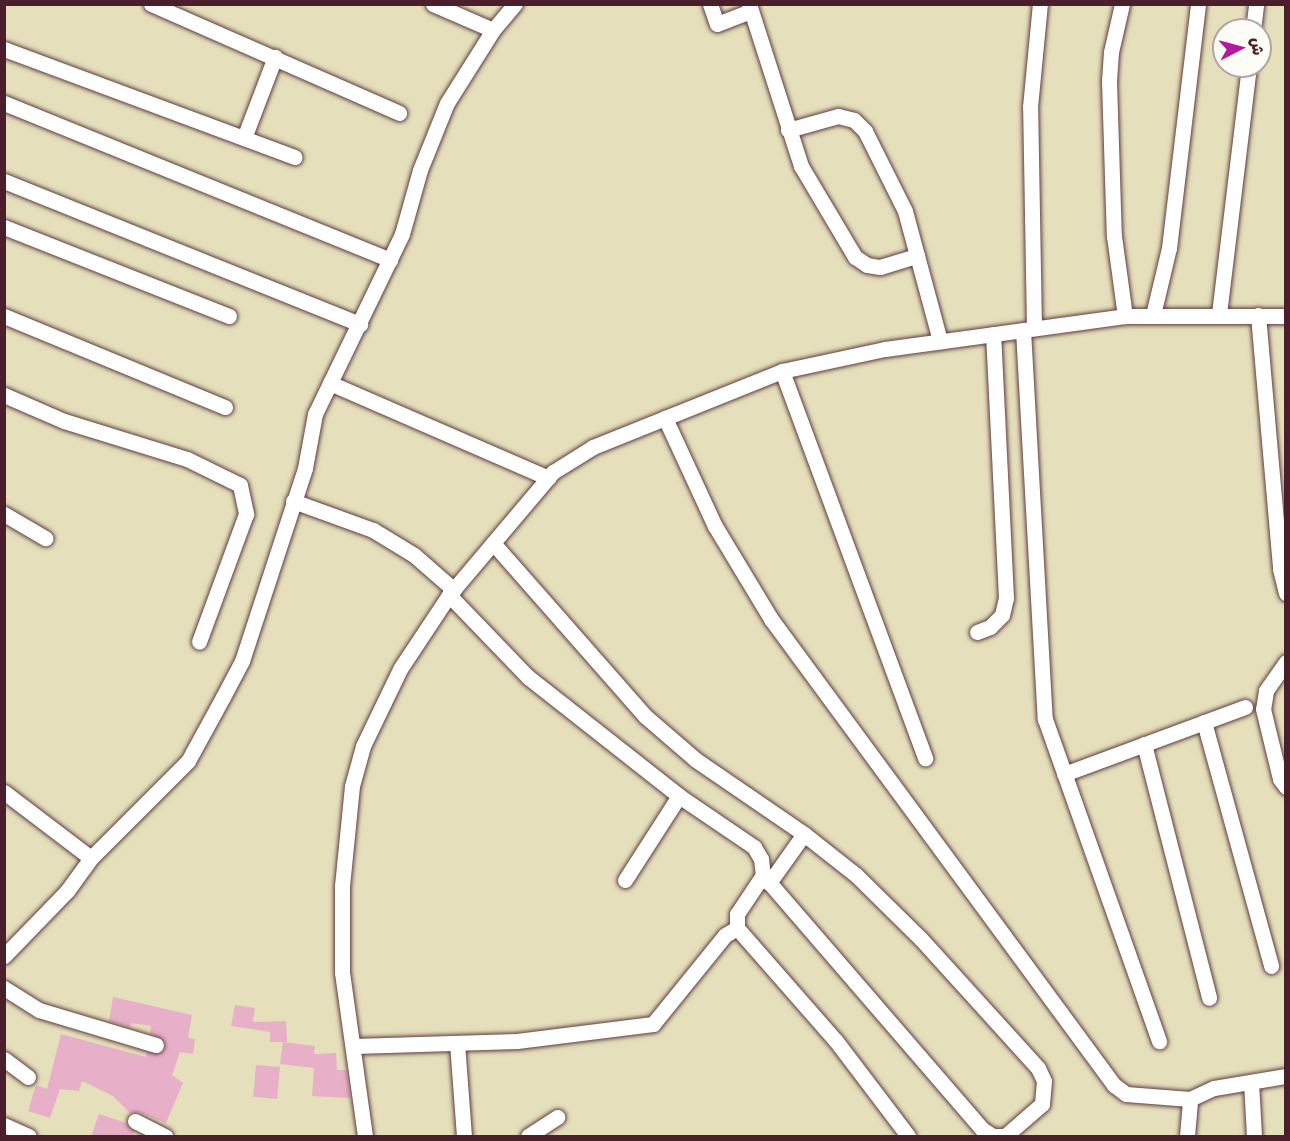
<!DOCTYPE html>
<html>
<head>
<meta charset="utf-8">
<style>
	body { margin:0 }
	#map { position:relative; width:1290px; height:1141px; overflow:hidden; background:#e5dfbb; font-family:"Patrick Hand","Playpen Sans Arabic",sans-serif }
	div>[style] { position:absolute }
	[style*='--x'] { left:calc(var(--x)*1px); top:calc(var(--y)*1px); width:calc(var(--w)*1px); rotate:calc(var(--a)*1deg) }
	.building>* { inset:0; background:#e8b0c8; transform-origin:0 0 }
	.roads { filter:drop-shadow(0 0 2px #613c41) drop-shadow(0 0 2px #613c41) }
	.minor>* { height:15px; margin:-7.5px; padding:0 7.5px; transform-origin:7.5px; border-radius:7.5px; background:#fff }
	span { translate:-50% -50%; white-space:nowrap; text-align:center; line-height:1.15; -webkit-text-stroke:5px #fdfcf7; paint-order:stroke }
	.frame { position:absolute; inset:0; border:6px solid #4a1f2b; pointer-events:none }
	.north { position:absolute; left:1212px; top:18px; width:60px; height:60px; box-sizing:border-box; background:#fdfcf7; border:2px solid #b5a4a5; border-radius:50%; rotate:84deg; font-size:16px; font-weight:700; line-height:24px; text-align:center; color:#4a1f2b }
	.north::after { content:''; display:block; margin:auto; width:21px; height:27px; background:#b5179e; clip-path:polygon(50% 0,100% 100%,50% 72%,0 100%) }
</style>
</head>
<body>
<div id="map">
	<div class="building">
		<div style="clip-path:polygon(113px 997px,192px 1015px,188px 1038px,195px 1039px,193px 1054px,180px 1052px,172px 1075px,183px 1083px,166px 1123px,139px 1112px,130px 1113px,113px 1096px,82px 1081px,79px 1091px,60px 1089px,50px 1118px,28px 1111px,36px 1085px,47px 1089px,61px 1034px,146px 1057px,147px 1052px,163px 1052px,165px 1042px,150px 1033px,151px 1026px,131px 1023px,130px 1027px,109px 1021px)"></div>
		<div style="clip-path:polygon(235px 1005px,255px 1008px,253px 1022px,286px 1021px,287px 1042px,283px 1042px,315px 1046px,314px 1054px,336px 1053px,337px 1070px,346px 1070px,350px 1098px,312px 1096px,314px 1068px,280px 1064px,283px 1042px,270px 1042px,270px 1032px,231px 1026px)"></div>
		<div style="left:256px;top:1065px;width:24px;height:32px;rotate:5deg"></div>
		<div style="clip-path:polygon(99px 1114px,126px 1123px,134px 1131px,132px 1137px,91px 1137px)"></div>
	</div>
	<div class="roads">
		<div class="minor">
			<div style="--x:151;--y:4;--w:271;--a:23.7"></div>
			<div style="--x:433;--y:4;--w:65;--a:23.4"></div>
			<div style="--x:710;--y:4;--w:21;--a:71"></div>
			<div style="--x:717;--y:24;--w:36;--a:-21"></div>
			<div style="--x:749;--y:4;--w:170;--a:72.2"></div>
			<div style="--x:801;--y:166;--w:106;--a:59.3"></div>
			<div style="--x:855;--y:257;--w:14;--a:34"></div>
			<div style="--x:867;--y:265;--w:13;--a:9"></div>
			<div style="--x:880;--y:267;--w:39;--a:-17"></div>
			<div style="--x:1122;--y:4;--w:49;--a:102.9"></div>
			<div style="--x:1111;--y:52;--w:29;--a:94"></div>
			<div style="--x:1109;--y:81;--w:155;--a:88.2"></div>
			<div style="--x:1114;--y:236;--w:81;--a:82.2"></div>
			<div style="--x:1253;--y:30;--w:26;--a:-83"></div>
			<div style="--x:4;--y:49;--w:310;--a:20.4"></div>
			<div style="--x:4;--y:103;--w:417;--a:22.1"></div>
			<div style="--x:788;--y:130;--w:52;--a:-15.6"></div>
			<div style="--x:838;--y:116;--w:16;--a:14"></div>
			<div style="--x:854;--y:120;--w:16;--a:45"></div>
			<div style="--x:865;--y:131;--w:89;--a:63.4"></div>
			<div style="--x:905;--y:211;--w:135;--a:74.9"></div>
			<div style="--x:244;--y:138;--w:87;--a:-69.1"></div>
			<div style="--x:4;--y:181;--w:384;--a:21.9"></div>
			<div style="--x:4;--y:227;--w:242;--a:21.6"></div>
			<div style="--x:1219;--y:314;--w:250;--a:-83.1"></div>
			<div style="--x:1153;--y:315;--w:69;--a:-76.6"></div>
			<div style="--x:1169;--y:248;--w:246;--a:-83.2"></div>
			<div style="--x:1258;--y:315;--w:255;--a:85"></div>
			<div style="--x:1280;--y:569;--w:25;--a:76"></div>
			<div style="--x:4;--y:316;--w:239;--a:22.4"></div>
			<div style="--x:1034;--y:328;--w:221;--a:-91"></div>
			<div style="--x:1030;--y:107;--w:103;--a:-84.5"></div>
			<div style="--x:1023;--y:330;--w:390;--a:86.8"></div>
			<div style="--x:1045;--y:719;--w:342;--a:70.5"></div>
			<div style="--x:782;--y:371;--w:413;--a:69.7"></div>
			<div style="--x:330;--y:383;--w:238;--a:23.5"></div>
			<div style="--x:4;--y:395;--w:65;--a:23.4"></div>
			<div style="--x:64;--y:421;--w:129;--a:17.2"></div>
			<div style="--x:187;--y:459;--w:59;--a:26.1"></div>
			<div style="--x:240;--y:485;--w:30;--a:78"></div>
			<div style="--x:246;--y:514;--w:136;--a:110.2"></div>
			<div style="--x:665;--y:418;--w:119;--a:65.2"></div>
			<div style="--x:715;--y:526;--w:109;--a:58.9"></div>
			<div style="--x:771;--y:619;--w:579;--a:53.65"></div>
			<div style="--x:1114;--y:1085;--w:15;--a:37"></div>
			<div style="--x:1126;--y:1094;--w:64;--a:4.5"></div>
			<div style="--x:293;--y:501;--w:85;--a:19.9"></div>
			<div style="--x:373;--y:530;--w:48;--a:31.4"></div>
			<div style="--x:414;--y:555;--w:53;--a:41.2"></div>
			<div style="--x:4;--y:514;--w:48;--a:30.3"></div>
			<div style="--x:493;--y:543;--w:230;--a:48.7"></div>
			<div style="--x:645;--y:716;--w:67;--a:40.8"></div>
			<div style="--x:696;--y:760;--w:131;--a:34.4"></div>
			<div style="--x:804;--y:834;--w:66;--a:38.3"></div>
			<div style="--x:856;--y:875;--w:91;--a:44.6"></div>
			<div style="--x:921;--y:939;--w:174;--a:47.8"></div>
			<div style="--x:1038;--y:1068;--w:14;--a:65"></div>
			<div style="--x:1044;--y:1081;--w:23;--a:95"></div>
			<div style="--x:1042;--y:1104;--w:49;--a:139.1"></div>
			<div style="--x:1005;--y:1136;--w:12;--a:180"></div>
			<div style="--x:993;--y:1136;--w:13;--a:-148"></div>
			<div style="--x:982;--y:1129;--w:335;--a:-130.8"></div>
			<div style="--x:449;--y:595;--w:114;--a:46.1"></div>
			<div style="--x:528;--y:677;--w:192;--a:38.2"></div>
			<div style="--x:679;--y:796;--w:91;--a:34.2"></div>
			<div style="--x:754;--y:847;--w:14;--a:60"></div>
			<div style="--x:761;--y:859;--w:16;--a:83"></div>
			<div style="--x:763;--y:875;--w:47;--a:123.7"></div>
			<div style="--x:737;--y:914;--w:14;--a:90"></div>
			<div style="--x:737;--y:928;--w:150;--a:48.8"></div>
			<div style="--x:836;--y:1041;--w:119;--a:52.8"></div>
			<div style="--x:977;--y:632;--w:14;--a:-21"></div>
			<div style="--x:990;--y:627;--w:17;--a:-45"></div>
			<div style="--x:1002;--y:615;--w:17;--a:-77"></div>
			<div style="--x:1006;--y:598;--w:264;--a:-92.8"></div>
			<div style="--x:1286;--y:662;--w:35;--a:125"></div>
			<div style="--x:1266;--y:691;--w:18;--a:99"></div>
			<div style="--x:1263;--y:709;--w:72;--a:76.3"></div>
			<div style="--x:1280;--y:779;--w:10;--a:53"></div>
			<div style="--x:1204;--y:722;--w:253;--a:74.6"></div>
			<div style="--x:1144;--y:744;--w:262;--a:75.6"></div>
			<div style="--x:1064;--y:774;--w:193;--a:-20.3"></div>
			<div style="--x:4;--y:792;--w:109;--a:37.2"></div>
			<div style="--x:625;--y:880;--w:100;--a:-57.3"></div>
			<div style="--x:769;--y:883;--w:60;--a:-54.5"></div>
			<div style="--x:4;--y:956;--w:91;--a:-45.9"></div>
			<div style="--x:67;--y:891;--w:41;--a:-54"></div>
			<div style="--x:91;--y:858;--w:137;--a:-45"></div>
			<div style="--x:188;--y:761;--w:73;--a:-61.3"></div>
			<div style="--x:223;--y:697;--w:41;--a:-62.2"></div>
			<div style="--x:242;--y:661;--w:203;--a:-71.9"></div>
			<div style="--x:305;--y:468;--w:55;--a:-79.5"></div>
			<div style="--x:315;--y:414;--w:200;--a:-64.2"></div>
			<div style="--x:402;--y:234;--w:66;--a:-74.3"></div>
			<div style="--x:420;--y:170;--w:72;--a:-68.1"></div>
			<div style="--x:447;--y:103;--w:86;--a:-57.8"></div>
			<div style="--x:493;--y:30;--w:34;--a:-50"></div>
			<div style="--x:4;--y:988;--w:41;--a:32.2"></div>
			<div style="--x:39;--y:1010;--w:122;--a:16.7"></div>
			<div style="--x:457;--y:1043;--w:93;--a:85.7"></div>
			<div style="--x:354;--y:1046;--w:163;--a:-1.8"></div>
			<div style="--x:517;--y:1041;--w:137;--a:-7.1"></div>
			<div style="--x:653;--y:1024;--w:114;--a:-51"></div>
			<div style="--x:725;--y:935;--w:14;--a:-30"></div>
			<div style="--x:4;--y:1059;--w:30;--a:37"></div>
			<div style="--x:1251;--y:1082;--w:54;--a:86.8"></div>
			<div style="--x:135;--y:1121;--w:34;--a:27"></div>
			<div style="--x:4;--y:1125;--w:27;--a:24"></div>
			<div style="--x:365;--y:1136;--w:166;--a:-98"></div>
			<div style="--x:342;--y:972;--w:86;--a:-90"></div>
			<div style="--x:342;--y:886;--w:100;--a:-84.3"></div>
			<div style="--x:352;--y:786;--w:41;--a:-74.6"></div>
			<div style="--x:363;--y:746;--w:85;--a:-64.3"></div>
			<div style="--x:400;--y:669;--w:89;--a:-56.5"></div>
			<div style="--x:449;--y:595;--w:161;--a:-49.8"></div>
			<div style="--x:553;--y:472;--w:47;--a:-32"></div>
			<div style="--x:593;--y:447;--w:204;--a:-21.9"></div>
			<div style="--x:782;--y:371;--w:105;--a:-12.1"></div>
			<div style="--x:885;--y:349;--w:242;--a:-7.8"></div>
			<div style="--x:1125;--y:316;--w:161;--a:0"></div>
			<div style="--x:528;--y:1136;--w:35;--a:-33"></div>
			<div style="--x:1187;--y:1136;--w:37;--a:-85"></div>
			<div style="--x:1190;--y:1099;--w:26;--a:-25"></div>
			<div style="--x:1214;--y:1088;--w:73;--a:-9.5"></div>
		</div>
	</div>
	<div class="frame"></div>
	<div class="north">ش</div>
</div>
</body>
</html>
